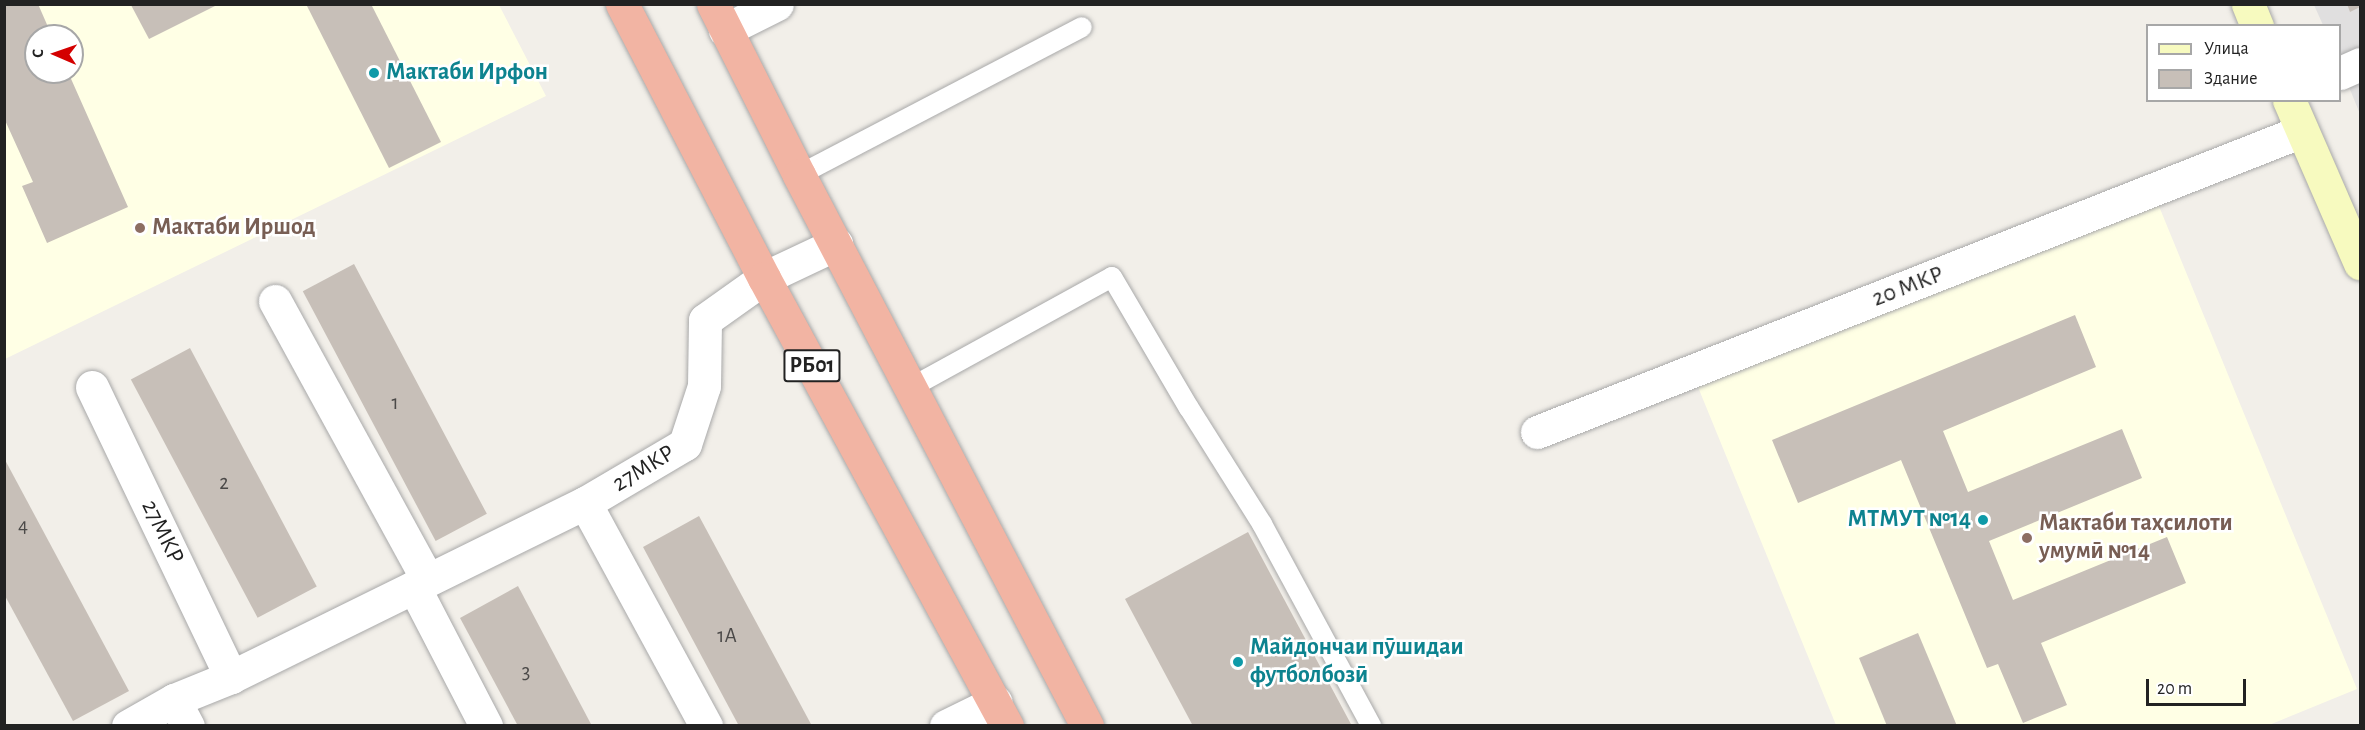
<!DOCTYPE html>
<html>
<head>
<meta charset="utf-8">
<style>
	body { margin:0 }
	#map { position:relative; width:2365px; height:730px; overflow:hidden; background:#f2efe9; font-family:"Alegreya Sans",sans-serif }
	div>[style] { position:absolute }
	[style*='--x'] { left:calc(var(--x)*1px); top:calc(var(--y)*1px); width:calc(var(--w)*1px); rotate:calc(var(--a)*1deg) }
	.residential>* { inset:0; background:#e0dfdf }
	.education>* { inset:0; background:#ffffe5 }
	.building>* { inset:0; background:#c7bfb8; transform-origin:0 0 }
	.roads { filter:drop-shadow(0 0 2px #a9a9a9) drop-shadow(0 0 2px #a9a9a9) }
	.service>* { height:20px; margin:-10px; padding:0 10px; transform-origin:10px; border-radius:10px; background:#fff }
	.minor>* { height:33px; margin:-16.5px; padding:0 16.5px; transform-origin:16.5px; border-radius:16.5px; background:#fff }
	.secondary>* { height:33px; margin:-16.5px; padding:0 16.5px; transform-origin:16.5px; border-radius:16.5px; background:#f7fabf }
	.trunk>* { height:33px; margin:-16.5px; padding:0 16.5px; transform-origin:16.5px; border-radius:16.5px; background:#f2b4a3 }
	.dots>* { width:16px; height:16px; translate:-50% -50%; box-sizing:border-box; border:3px solid #fff; border-radius:50% }
	span { translate:-50% -50%; white-space:nowrap; text-align:center; line-height:1.15; -webkit-text-stroke:5px #fff; paint-order:stroke }
	.number-label { font-size:21px; color:#4b4948 }
	.number-label span { -webkit-text-stroke-width:0 }
	.shield-label span { padding:2px 4px; background:#fff; border:2px solid; border-radius:4px; -webkit-text-stroke-width:0 }
	.shield-label { font-size:22px; color:#222; font-weight:700 }
	.culture-label { font-size:24px; color:#0d838f; font-weight:700 }
	.left { translate:0 -50%; text-align:left }
	.right { translate:-100% -50%; text-align:right }
	.education-label { font-size:24px; color:#785e54; font-weight:700 }
	.street-label { font-size:24px; color:#222 }
	.frame { position:absolute; inset:0; border:6px solid #222; pointer-events:none }
	.legend { position:absolute; left:2146px; top:24px; width:195px; height:78px; box-sizing:border-box; background:#fff; border:2px solid #a7a7a7; margin:0; padding:8px 10px; list-style:none; font-size:18px; color:#222 }
	.legend li { display:flex; align-items:center; gap:12px; height:30px }
	.legend b { width:30px; border:2px solid #a7a7a7 }
	.north { position:absolute; left:24px; top:24px; width:60px; height:60px; box-sizing:border-box; background:#fff; border:2px solid #a7a7a7; border-radius:50%; rotate:272deg; font-size:16px; font-weight:700; line-height:24px; text-align:center; color:#222 }
	.north::after { content:''; display:block; margin:auto; width:21px; height:27px; background:#d40000; clip-path:polygon(50% 0,100% 100%,50% 72%,0 100%) }
	.scale { position:absolute; left:2146px; top:679px; width:100px; height:27px; box-sizing:border-box; border:3px solid #222; border-top:0; padding-left:8px; font-size:18px; line-height:21px; white-space:nowrap; color:#222; -webkit-text-stroke:4px #fff; paint-order:stroke }
</style>
</head>
<body>
<div id="map">
	<div class="residential">
		<div style="clip-path:polygon(2314px 5px,2360px 5px,2360px 114px,2340px 65px,2340px 26px,2323px 25px)"></div>
	</div>
	<div class="education">
		<div style="clip-path:polygon(evenodd,5px 5px,499px 5px,546px 96px,5px 359px,5px 5px,36px 36px,72px 36px,72px 72px,36px 72px,36px 36px)"></div>
		<div style="clip-path:polygon(2156px 199px,2357px 689px,2269px 725px,1836px 725px,1698px 387px)"></div>
	</div>
	<div class="building">
		<div style="clip-path:polygon(4px 4px,38px 4px,52px 36px,36px 36px,36px 72px,68px 72px,128px 207px,47px 243px,22px 186px,33px 182px,4px 118px)"></div>
		<div style="clip-path:polygon(306px 4px,371px 4px,441px 142px,389px 168px)"></div>
		<div style="clip-path:polygon(2347px 4px,2360px 4px,2360px 7px,2350px 12px)"></div>
		<div style="clip-path:polygon(131px 5px,217px 5px,149px 39px)"></div>
		<div style="left:354px;top:264px;width:283px;height:58px;rotate:62deg"></div>
		<div style="clip-path:polygon(2075px 315px,2096px 367px,1943px 431px,1968px 492px,2122px 429px,2142px 478px,1989px 541px,2013px 600px,2167px 537px,2186px 583px,2041px 643px,2067px 705px,2023px 723px,1998px 664px,1987px 668px,1901px 460px,1798px 503px,1772px 440px)"></div>
		<div style="left:190px;top:348px;width:270px;height:67px;rotate:62deg"></div>
		<div style="clip-path:polygon(4px 458px,129px 691px,73px 721px,4px 594px)"></div>
		<div style="clip-path:polygon(699px 516px,812px 726px,739px 726px,643px 547px)"></div>
		<div style="clip-path:polygon(1248px 532px,1352px 726px,1193px 726px,1125px 599px)"></div>
		<div style="clip-path:polygon(518px 586px,592px 726px,518px 726px,460px 618px)"></div>
		<div style="clip-path:polygon(1918px 633px,1957px 726px,1887px 726px,1859px 658px)"></div>
	</div>
	<div class="roads">
		<div class="service">
			<div style="--x:799;--y:175;--w:319;--a:-27.6"></div>
			<div style="--x:910;--y:388;--w:230;--a:-28.8"></div>
			<div style="--x:1112;--y:277;--w:152;--a:59.6"></div>
			<div style="--x:1189;--y:408;--w:137;--a:57.8"></div>
			<div style="--x:1262;--y:524;--w:230;--a:61.6"></div>
		</div>
		<div class="minor">
			<div style="--x:725;--y:30;--w:58;--a:-26.6"></div>
			<div style="--x:2340;--y:73;--w:22;--a:-24"></div>
			<div style="--x:275;--y:301;--w:317;--a:61.3"></div>
			<div style="--x:92;--y:387;--w:322;--a:64.4"></div>
			<div style="--x:1537;--y:432;--w:822;--a:-21.48"></div>
			<div style="--x:585;--y:503;--w:254;--a:61.5"></div>
			<div style="--x:414;--y:587;--w:157;--a:62.6"></div>
			<div style="--x:174;--y:700;--w:30;--a:62"></div>
			<div style="--x:128;--y:726;--w:53;--a:-29.5"></div>
			<div style="--x:174;--y:700;--w:61;--a:-22"></div>
			<div style="--x:231;--y:677;--w:394;--a:-26.2"></div>
			<div style="--x:585;--y:503;--w:116;--a:-30.5"></div>
			<div style="--x:685;--y:444;--w:61;--a:-71.9"></div>
			<div style="--x:704;--y:386;--w:66;--a:-89.1"></div>
			<div style="--x:705;--y:320;--w:72;--a:-35.4"></div>
			<div style="--x:764;--y:278;--w:80;--a:-25.3"></div>
			<div style="--x:946;--y:726;--w:55;--a:-26.1"></div>
		</div>
		<div class="secondary">
			<div style="--x:2248;--y:4;--w:24;--a:68"></div>
			<div style="--x:2289;--y:100;--w:178;--a:66.5"></div>
		</div>
		<div class="trunk">
			<div style="--x:622;--y:4;--w:309;--a:62.6"></div>
			<div style="--x:764;--y:278;--w:510;--a:61.52"></div>
			<div style="--x:713;--y:4;--w:191;--a:63.3"></div>
			<div style="--x:799;--y:175;--w:622;--a:62.4"></div>
		</div>
	</div>
	<div class="dots">
		<div style="left:374px;top:73px;background:#0f9aa8"></div>
		<div style="left:140px;top:228px;background:#8d6e63"></div>
		<div style="left:1983px;top:520px;background:#0f9aa8"></div>
		<div style="left:2027px;top:538px;background:#8d6e63"></div>
		<div style="left:1238px;top:662px;background:#0f9aa8"></div>
	</div>
	<div class="number-label">
		<span style="left:395px;top:403px">1</span>
		<span style="left:224px;top:483px">2</span>
		<span style="left:23px;top:526px">4</span>
		<span style="left:727px;top:636px">1А</span>
		<span style="left:526px;top:672px">3</span>
	</div>
	<div class="shield-label">
		<span style="left:812px;top:366px">РБ01</span>
	</div>
	<div class="culture-label">
		<span class="left" style="left:386px;top:73px">Мактаби Ирфон</span>
		<span class="right" style="left:1971px;top:520px">МТМУТ №14</span>
		<span class="left" style="left:1250px;top:662px">Майдончаи пӯшидаи<br>футболбозӣ</span>
	</div>
	<div class="education-label">
		<span class="left" style="left:152px;top:228px">Мактаби Иршод</span>
		<span class="left" style="left:2039px;top:538px">Мактаби таҳсилоти<br>умумӣ №14</span>
	</div>
	<div class="street-label">
		<span style="left:1908px;top:287px;rotate:-21deg">20 МКР</span>
		<span style="left:644px;top:469px;rotate:-31deg">27МКР</span>
		<span style="left:162px;top:532px;rotate:64deg">27МКР</span>
	</div>
	<div class="frame"></div>
	<ul class="legend">
	<li><b style="height:8px;background:#f7fabf"></b>Улица</li>
	<li><b style="height:16px;background:#c7bfb8"></b>Здание</li>
	</ul>
	<div class="north">С</div>
	<div class="scale">20 m</div>
</div>
</body>
</html>
